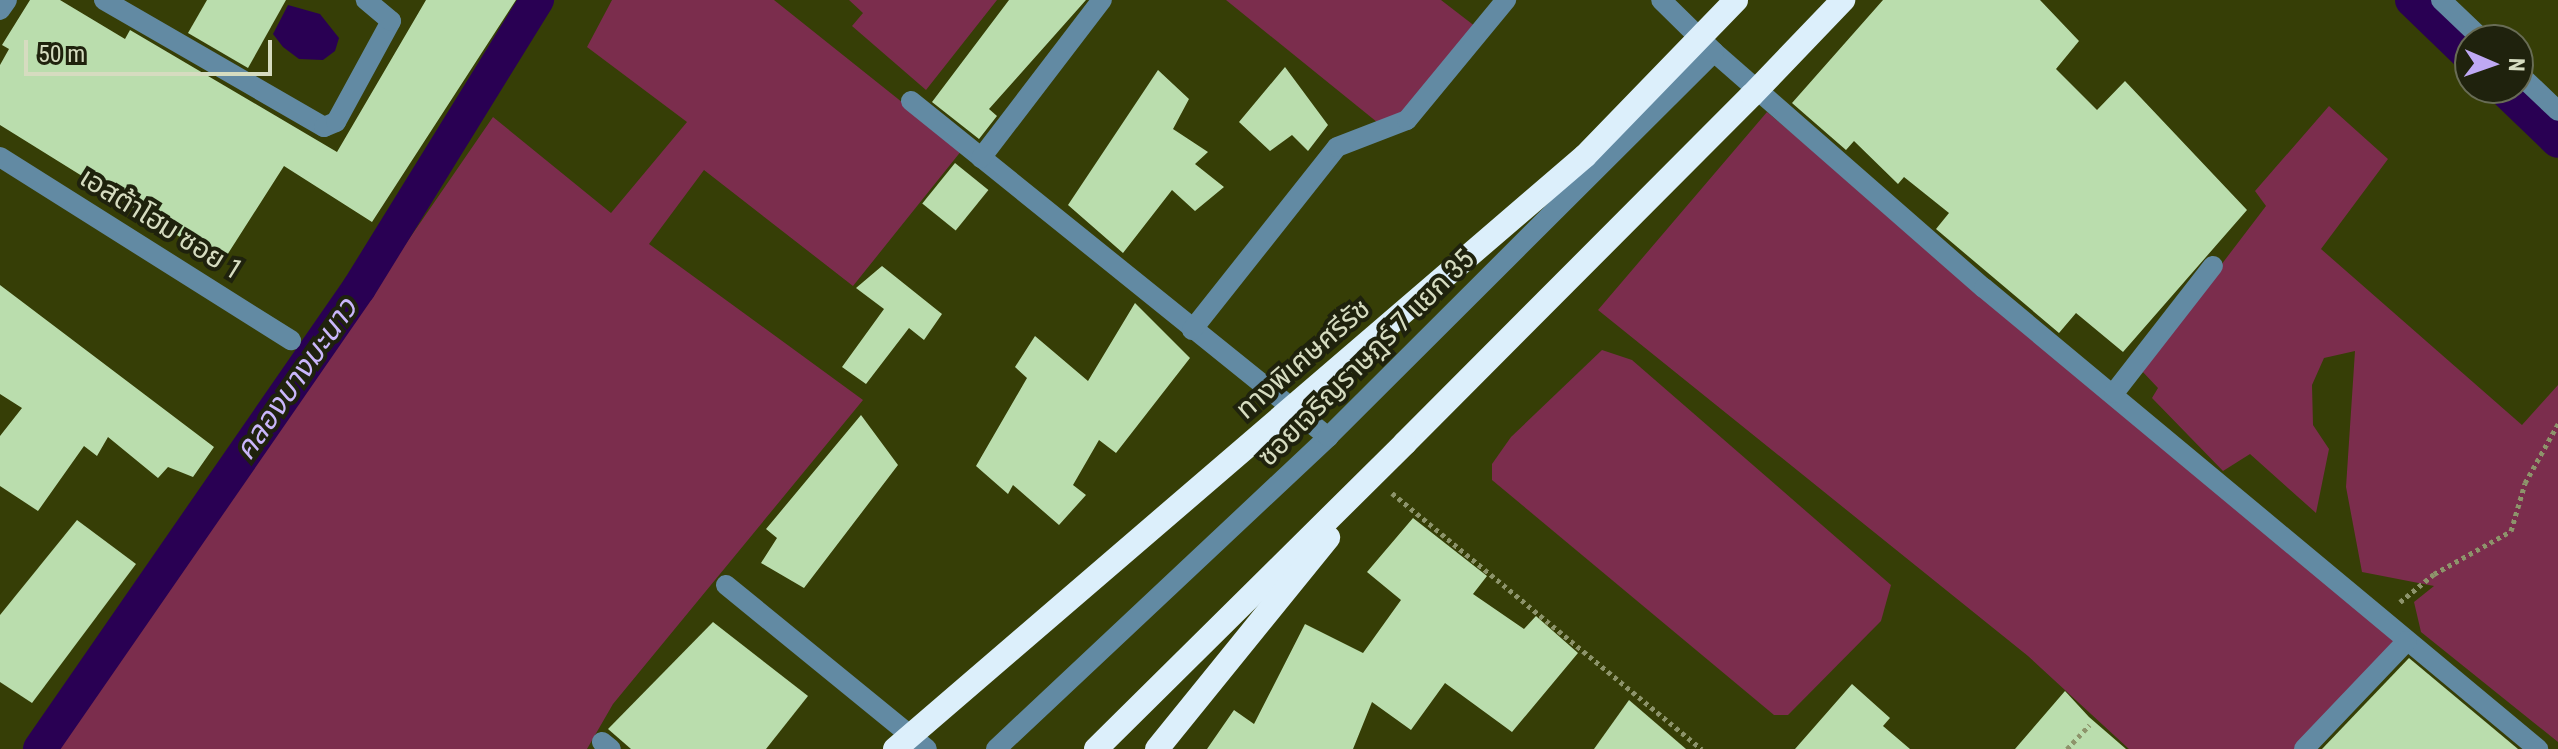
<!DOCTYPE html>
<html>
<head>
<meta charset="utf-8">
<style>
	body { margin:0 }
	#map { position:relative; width:2558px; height:749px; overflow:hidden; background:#363e06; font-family:"Roboto Condensed","Noto Sans Thai",sans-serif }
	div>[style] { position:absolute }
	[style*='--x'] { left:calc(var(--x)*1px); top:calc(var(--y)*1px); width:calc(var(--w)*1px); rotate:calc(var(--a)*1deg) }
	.green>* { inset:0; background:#7b2d4d }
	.water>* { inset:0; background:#290053 }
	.canal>* { height:34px; margin:-17px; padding:0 17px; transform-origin:17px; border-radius:17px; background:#290053 }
	.building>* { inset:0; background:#baddad; transform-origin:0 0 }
	.path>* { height:5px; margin-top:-2.5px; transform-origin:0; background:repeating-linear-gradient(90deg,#8d946b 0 4px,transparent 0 8px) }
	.minor>* { height:20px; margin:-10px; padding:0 10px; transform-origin:10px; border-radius:10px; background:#628aa3 }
	.highway>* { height:24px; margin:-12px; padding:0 12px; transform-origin:12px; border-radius:12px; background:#dceffb }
	.highway-bridge>* { height:24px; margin:-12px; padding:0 12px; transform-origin:12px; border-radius:12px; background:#dceffb }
	span { translate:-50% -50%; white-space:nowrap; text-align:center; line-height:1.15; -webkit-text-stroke:8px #1f220d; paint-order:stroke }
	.street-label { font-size:28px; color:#d6dcc0 }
	.water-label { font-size:30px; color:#cab7fb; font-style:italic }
	.north { position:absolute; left:2454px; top:24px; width:80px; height:80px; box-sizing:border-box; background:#1f220d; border:2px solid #686c55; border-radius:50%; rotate:92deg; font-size:22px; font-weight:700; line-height:32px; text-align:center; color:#d6dcc0 }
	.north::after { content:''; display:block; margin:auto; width:28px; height:36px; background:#bfa9f4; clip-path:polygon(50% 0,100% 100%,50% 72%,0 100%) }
	.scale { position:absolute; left:24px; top:40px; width:248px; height:36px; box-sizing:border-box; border:4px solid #d6dcc0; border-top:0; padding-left:10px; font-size:24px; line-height:28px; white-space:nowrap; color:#d6dcc0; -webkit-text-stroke:6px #1f220d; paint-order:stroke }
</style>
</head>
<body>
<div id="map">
	<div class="green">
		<div style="clip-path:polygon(612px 0,774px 0,962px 150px,853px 286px,704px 170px,649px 244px,863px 400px,613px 704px,587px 749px,58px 749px,493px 117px,611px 213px,687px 122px,587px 47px)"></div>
		<div style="clip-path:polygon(849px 0,997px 0,926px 90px,852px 26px,863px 13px)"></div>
		<div style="clip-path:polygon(1226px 0,1441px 0,1476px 27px,1393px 135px)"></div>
		<div style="clip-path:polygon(2329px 106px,2388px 159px,2321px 249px,2522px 425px,2558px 385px,2558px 742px,2421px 632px,2414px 602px,2434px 586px,2362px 572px,2346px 487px,2355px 351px,2324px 358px,2312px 385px,2313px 425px,2329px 449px,2316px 513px,2250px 454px,2223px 471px,2152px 398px,2158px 388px,2141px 370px,2266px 206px,2255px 191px)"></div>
		<div style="clip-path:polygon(1767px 112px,2396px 642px,2296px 749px,2129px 749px,2028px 656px,1598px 310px)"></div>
		<div style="clip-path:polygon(1602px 350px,1632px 360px,1891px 585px,1881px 621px,1788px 715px,1774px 715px,1492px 480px,1492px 464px,1511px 437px)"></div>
	</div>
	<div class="water">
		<div style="clip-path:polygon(288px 5px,320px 14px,339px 38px,335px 51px,323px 60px,299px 59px,283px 47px,273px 34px)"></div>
	</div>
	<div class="canal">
		<div style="--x:2412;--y:0;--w:81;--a:44"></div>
		<div style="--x:2503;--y:88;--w:76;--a:43.9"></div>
		<div style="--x:40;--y:749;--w:561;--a:-55.32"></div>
		<div style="--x:359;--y:288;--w:339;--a:-58.3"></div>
	</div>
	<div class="building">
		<div style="clip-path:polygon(30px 0,60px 0,125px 39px,130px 30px,337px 152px,426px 0,516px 0,372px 222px,284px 166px,222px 263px,0 125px,0 65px,9px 49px,2px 45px)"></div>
		<div style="clip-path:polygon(207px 0,286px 0,248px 68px,188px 33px)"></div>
		<div style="clip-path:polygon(1009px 0,1086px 0,989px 109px,997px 116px,979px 139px,932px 102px)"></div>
		<div style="clip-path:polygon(1883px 0,2040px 0,2079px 41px,2056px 69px,2097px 110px,2125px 81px,2247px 210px,2123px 352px,2076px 313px,2059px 333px,1936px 229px,1949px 213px,1904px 177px,1898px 184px,1854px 141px,1846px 150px,1792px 103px)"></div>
		<div style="clip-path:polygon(1285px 67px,1328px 125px,1308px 151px,1292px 135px,1270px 151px,1239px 122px)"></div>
		<div style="clip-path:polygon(1158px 70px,1189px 99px,1173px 129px,1208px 152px,1195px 164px,1224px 187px,1195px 211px,1172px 190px,1123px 253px,1068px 205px)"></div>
		<div style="left:955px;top:163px;width:43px;height:52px;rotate:39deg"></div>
		<div style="clip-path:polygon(882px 266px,942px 314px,924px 340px,909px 328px,866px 384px,842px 367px,884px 309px,856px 288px)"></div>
		<div style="clip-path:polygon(0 285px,214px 447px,193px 477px,168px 467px,158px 478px,108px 437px,97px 456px,84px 446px,38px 511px,0 486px,0 436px,22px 408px,0 394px)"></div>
		<div style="clip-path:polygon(1135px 303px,1190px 358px,1116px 453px,1099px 440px,1073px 485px,1086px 495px,1059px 525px,1013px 485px,1008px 494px,976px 466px,1027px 378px,1015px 367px,1035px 336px,1088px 381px)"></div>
		<div style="clip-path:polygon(861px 415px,898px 465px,804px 588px,761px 563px,777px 538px,766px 529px)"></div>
		<div style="clip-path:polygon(1413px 518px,1487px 576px,1473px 594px,1524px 629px,1536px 616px,1578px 653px,1512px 732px,1445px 683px,1411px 730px,1372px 702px,1353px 749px,1207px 749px,1234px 710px,1254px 724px,1305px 624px,1363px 653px,1401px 600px,1367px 572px)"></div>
		<div style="clip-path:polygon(77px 520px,136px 564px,32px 703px,0 682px,0 615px)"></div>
		<div style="clip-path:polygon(713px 622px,808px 696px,766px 749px,631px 749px,608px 729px)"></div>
		<div style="clip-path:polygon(2409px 658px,2518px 749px,2322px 749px)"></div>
		<div style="clip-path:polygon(1852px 684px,1890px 718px,1883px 726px,1910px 749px,1795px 749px)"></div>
		<div style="clip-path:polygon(2065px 691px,2089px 717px,2126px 749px,2015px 749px)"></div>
		<div style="clip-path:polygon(1629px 700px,1686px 749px,1594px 749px)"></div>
	</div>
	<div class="path">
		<div style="--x:1392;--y:493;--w:402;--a:39.6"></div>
		<div style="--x:2400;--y:602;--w:44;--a:-39.5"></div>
		<div style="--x:2434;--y:574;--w:88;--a:-29.2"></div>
		<div style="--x:2511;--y:531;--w:50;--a:-73.7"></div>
		<div style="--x:2525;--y:483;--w:68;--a:-60.8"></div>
		<div style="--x:2067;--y:749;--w:33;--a:-47"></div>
	</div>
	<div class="minor">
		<div style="--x:104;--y:0;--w:254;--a:30"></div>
		<div style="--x:324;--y:127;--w:13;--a:-23"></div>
		<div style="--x:336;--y:122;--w:115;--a:-61.4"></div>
		<div style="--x:391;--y:21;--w:33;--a:-140"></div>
		<div style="--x:2441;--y:0;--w:58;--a:43.6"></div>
		<div style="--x:0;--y:10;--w:12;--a:-55"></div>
		<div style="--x:1714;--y:52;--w:359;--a:41.2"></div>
		<div style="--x:1984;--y:288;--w:721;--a:39.76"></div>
		<div style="--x:2518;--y:73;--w:55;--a:43.5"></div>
		<div style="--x:911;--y:101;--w:536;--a:38.86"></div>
		<div style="--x:0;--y:157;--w:344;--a:32.2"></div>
		<div style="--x:981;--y:158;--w:199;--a:-52.6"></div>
		<div style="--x:1192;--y:330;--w:233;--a:-51.6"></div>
		<div style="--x:1337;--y:147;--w:75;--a:-21.1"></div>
		<div style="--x:1407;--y:120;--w:156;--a:-50.5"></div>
		<div style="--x:2114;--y:393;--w:161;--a:-52.1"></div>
		<div style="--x:726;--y:585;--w:259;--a:39.2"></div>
		<div style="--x:602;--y:742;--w:11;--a:38"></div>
		<div style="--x:996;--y:749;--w:456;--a:-43.2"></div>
		<div style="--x:1328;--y:437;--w:545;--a:-44.93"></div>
		<div style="--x:1714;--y:52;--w:74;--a:-135.5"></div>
		<div style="--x:2304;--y:749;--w:149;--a:-46.4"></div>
	</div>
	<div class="highway">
		<div style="--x:1405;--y:443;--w:491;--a:-45.1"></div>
	</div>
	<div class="highway-bridge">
		<div style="--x:1752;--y:95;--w:132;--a:-46.2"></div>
		<div style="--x:895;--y:749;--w:910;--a:-40.68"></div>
		<div style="--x:1585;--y:156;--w:217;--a:-45.9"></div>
		<div style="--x:1096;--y:749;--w:435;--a:-44.7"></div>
		<div style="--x:1157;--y:749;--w:272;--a:-51"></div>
	</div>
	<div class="street-label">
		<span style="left:161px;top:224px;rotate:32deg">เอสต้าโฮม ซอย 1</span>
		<span style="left:1366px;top:358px;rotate:-45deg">ซอยเจริญราษฎร์ 7 แยก 35</span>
		<span style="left:1303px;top:359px;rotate:-41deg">ทางพิเศษศรีรัช</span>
	</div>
	<div class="water-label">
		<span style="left:296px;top:379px;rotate:-55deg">คลองบางมะนาว</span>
	</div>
	<div class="north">N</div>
	<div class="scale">50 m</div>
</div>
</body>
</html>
